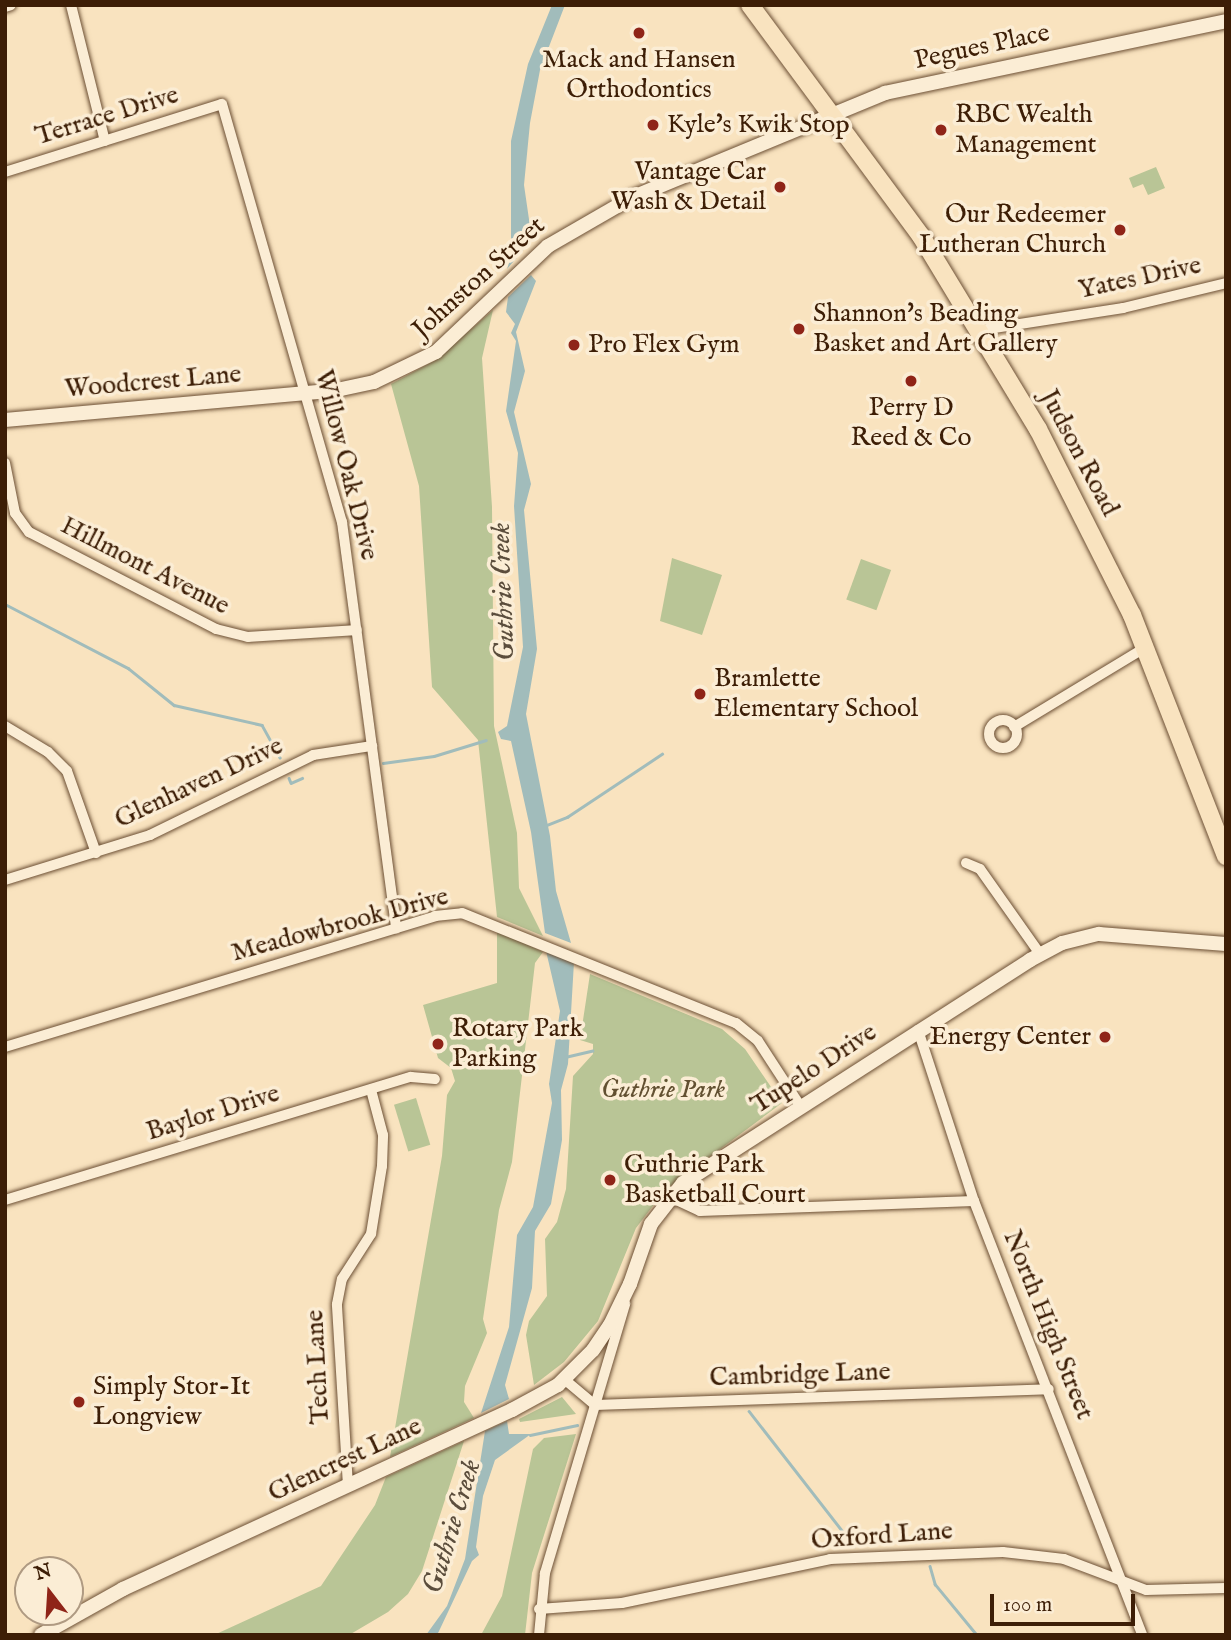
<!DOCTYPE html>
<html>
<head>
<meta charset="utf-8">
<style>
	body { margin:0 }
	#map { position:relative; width:1231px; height:1640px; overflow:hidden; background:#f9e3bf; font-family:"IM FELL English",serif }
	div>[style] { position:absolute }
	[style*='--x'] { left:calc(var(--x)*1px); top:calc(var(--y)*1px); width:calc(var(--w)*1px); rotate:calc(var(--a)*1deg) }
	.green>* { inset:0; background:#b9c596; transform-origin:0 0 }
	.water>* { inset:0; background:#a1bcbb }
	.stream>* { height:2.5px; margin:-1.25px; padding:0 1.25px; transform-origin:1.25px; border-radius:1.25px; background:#a1bcbb }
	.roads { filter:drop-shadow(0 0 2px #6c4f34) drop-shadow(0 0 2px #6c4f34) }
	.minor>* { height:10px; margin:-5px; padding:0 5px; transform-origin:5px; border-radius:5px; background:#fbedd5 }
	.minor>.ring { margin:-5px; padding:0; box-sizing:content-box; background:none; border:10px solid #fbedd5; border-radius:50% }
	.tertiary>* { height:14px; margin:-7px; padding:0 7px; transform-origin:7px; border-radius:7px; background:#fbedd5 }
	.primary>* { height:18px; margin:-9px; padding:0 9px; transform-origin:9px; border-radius:9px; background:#f9e3bf }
	.dots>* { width:19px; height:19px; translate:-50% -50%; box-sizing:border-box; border:4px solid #fbedd5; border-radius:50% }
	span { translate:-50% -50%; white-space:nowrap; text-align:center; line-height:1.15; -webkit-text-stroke:7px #fbedd5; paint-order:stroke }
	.street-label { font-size:26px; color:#3d1e06 }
	.poi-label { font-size:26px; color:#3d1e06 }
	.left { translate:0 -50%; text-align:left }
	.right { translate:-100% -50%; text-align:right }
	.park-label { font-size:26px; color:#625031; font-style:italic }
	.water-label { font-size:28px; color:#5b4d3c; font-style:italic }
	.frame { position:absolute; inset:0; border:7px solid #3d1e06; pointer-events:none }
	.north { position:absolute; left:14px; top:1556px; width:70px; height:70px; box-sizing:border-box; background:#fbedd5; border:2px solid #af9a82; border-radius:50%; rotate:343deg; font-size:19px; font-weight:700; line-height:28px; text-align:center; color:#3d1e06 }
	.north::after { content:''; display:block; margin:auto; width:24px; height:32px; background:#8f2418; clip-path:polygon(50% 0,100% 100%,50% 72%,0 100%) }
	.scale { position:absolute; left:990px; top:1594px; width:145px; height:32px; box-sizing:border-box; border:4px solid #3d1e06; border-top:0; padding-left:9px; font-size:21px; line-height:24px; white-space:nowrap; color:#3d1e06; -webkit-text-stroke:5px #fbedd5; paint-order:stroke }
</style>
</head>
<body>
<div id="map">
	<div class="green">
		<div style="clip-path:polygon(1156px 167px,1165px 188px,1148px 195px,1143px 184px,1133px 188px,1129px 178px)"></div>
		<div style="clip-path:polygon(493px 310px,482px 358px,492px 507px,494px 726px,517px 833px,519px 888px,543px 936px,497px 917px,478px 740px,432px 687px,419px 486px,391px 384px,436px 360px)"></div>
		<div style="clip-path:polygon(672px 558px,722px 575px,702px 635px,660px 621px)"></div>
		<div style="left:861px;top:559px;width:32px;height:43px;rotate:20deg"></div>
		<div style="clip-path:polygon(497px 930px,543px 952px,535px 963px,512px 1162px,499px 1210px,483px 1319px,487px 1333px,465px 1386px,464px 1402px,474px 1418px,390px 1457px,442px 1156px,447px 1095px,455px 1081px,451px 1068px,438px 1058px,423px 1005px,497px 983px)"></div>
		<div style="clip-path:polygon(590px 974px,722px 1029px,745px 1049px,782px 1103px,665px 1190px,636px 1228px,598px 1321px,564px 1362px,534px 1385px,526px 1335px,529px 1321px,547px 1296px,545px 1239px,557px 1222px,566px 1189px,573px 1076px,593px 1054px,593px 1044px,580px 1040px)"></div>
		<div style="left:416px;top:1098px;width:49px;height:23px;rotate:73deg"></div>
		<div style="clip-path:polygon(562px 1397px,576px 1414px,520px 1422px,519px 1419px)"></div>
		<div style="clip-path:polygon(576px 1434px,532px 1573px,525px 1635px,481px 1635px,502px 1596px,533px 1449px,544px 1438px)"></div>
		<div style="clip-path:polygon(464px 1441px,422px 1571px,408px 1594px,388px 1612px,349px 1635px,214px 1635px,321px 1586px,375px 1505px,386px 1477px)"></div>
	</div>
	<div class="water">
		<div style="clip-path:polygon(552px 5px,565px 5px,540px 70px,530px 123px,524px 185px,532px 240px,507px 269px,511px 257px,511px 141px,528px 64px)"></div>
		<div style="clip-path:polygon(531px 275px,536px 281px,516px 332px,525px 371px,514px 412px,531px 484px,524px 510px,537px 649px,526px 714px,550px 836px,556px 891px,571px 943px,545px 933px,531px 832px,511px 741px,501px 739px,498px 732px,507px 726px,523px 647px,514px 506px,518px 453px,506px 411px,516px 341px,511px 333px,515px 324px,506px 312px,508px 297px)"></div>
		<div style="clip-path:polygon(546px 951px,574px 962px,568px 1064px,561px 1090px,562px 1140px,551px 1204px,535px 1231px,532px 1288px,505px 1385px,509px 1399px,481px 1413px,509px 1327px,517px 1235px,533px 1207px,552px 1103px,549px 1084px,560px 1011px)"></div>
		<div style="clip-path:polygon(507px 1421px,509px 1434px,531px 1434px,495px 1460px,483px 1496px,476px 1547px,479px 1555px,472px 1561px,440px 1629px,437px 1635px,426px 1635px,447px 1606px,465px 1559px,485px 1431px)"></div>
	</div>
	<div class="stream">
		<div style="--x:5;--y:604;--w:139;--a:27.5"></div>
		<div style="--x:128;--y:668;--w:59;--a:38.8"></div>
		<div style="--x:174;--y:705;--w:90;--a:12.8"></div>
		<div style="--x:262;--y:725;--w:37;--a:61"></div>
		<div style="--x:383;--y:763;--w:51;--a:-7.8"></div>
		<div style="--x:434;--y:756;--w:54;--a:-17.1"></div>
		<div style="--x:289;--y:778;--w:5;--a:68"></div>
		<div style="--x:291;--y:783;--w:12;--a:-24"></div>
		<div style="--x:547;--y:825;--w:22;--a:-22"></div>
		<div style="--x:567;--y:817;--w:114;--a:-33.6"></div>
		<div style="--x:565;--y:1057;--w:28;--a:-13"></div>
		<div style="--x:749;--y:1411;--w:171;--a:52.1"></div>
		<div style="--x:530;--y:1435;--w:48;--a:-12"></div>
		<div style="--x:930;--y:1566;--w:19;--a:74"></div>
		<div style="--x:935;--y:1584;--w:66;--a:50.5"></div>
	</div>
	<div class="roads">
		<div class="minor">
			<div style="--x:71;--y:5;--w:140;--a:76"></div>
			<div style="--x:5;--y:7;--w:6;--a:-18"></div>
			<div style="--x:5;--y:172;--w:227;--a:-17.4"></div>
			<div style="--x:222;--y:104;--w:435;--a:74"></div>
			<div style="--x:342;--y:522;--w:410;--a:82.4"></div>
			<div style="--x:981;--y:330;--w:144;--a:-8.8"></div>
			<div style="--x:1123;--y:308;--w:106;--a:-13.6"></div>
			<div style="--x:5;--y:463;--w:51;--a:78.7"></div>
			<div style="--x:15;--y:513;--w:24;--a:54"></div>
			<div style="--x:29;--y:532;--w:211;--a:27.4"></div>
			<div style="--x:216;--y:629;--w:33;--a:14"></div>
			<div style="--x:248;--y:637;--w:109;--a:-3.7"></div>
			<div class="ring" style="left:989px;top:720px;width:18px;height:18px"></div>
			<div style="--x:5;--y:726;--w:50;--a:31.2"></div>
			<div style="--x:48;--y:752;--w:27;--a:45"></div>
			<div style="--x:67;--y:771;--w:87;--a:70.5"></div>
			<div style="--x:1014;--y:727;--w:154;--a:-31.2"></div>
			<div style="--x:966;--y:863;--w:15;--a:23"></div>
			<div style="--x:980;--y:869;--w:104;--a:54.8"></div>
			<div style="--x:5;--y:880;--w:152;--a:-17.2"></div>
			<div style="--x:150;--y:835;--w:182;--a:-26.1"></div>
			<div style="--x:313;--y:755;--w:60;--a:-8.7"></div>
			<div style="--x:918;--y:1030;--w:180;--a:71.9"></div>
			<div style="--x:974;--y:1201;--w:465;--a:68.8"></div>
			<div style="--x:5;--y:1047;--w:450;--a:-16.9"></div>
			<div style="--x:435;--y:916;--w:27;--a:-6"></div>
			<div style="--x:462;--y:913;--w:295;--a:21.9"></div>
			<div style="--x:736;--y:1023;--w:28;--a:39"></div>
			<div style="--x:758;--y:1041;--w:79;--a:56.9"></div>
			<div style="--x:670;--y:1197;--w:33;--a:25"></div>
			<div style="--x:700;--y:1211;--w:274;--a:-2.1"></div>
			<div style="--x:5;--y:1200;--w:424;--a:-16.9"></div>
			<div style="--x:411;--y:1077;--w:24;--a:5"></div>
			<div style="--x:564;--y:1379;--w:40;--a:40"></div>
			<div style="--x:595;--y:1405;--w:454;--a:-2"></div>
			<div style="--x:348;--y:1486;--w:182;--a:-93.5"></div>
			<div style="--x:337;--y:1304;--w:25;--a:-79"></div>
			<div style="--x:342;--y:1279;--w:54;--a:-57.2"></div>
			<div style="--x:371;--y:1234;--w:69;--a:-80.8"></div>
			<div style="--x:382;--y:1166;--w:31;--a:-88"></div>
			<div style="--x:383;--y:1135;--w:47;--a:-104.9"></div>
			<div style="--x:539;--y:1609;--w:83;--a:-4.1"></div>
			<div style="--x:622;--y:1603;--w:213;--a:-11.9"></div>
			<div style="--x:830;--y:1559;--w:173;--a:-2.3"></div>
			<div style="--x:1003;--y:1552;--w:61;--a:6.5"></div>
			<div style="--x:1064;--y:1559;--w:88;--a:20.7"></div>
			<div style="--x:1146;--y:1590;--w:80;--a:-1.4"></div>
			<div style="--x:539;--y:1635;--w:62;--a:-84.5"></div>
			<div style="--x:545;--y:1573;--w:281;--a:-73.4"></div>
		</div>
		<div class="tertiary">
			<div style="--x:5;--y:420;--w:328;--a:-5.1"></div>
			<div style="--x:332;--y:391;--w:43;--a:-12.1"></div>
			<div style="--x:374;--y:382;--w:69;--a:-25.8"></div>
			<div style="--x:436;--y:352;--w:154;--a:-43.4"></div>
			<div style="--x:548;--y:246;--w:98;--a:-30"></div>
			<div style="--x:633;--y:197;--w:273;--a:-22.4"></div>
			<div style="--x:885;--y:93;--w:349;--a:-11.9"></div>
			<div style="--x:41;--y:1635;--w:94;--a:-29.3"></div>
			<div style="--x:123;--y:1589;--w:428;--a:-24.7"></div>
			<div style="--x:512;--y:1410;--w:52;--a:-28.5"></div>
			<div style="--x:558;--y:1385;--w:49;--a:-45"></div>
			<div style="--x:593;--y:1350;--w:30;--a:-56"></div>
			<div style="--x:610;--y:1325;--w:46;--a:-64"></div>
			<div style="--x:630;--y:1284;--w:64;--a:-70.7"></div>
			<div style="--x:651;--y:1224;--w:52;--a:-52"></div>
			<div style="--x:683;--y:1183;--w:412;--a:-32.7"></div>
			<div style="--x:1030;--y:960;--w:36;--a:-28"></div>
			<div style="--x:1062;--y:943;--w:38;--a:-14"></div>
			<div style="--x:1099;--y:934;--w:127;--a:4.5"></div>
		</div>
		<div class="primary">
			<div style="--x:750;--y:5;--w:287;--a:53.5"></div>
			<div style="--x:921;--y:236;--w:226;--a:58.8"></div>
			<div style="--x:1038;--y:429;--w:208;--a:63.2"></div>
			<div style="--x:1132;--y:615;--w:259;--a:68.7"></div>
		</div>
	</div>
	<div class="dots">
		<div style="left:639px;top:33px;background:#8f2418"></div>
		<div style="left:653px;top:125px;background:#8f2418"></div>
		<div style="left:941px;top:130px;background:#8f2418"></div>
		<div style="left:780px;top:187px;background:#8f2418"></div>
		<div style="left:1120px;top:230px;background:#8f2418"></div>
		<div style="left:799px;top:329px;background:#8f2418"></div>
		<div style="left:574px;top:345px;background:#8f2418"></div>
		<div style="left:911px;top:381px;background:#8f2418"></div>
		<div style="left:700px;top:694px;background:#8f2418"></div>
		<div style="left:1105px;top:1037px;background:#8f2418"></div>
		<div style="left:438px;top:1044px;background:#8f2418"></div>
		<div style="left:610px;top:1180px;background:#8f2418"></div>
		<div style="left:79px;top:1402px;background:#8f2418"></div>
	</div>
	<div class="street-label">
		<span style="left:982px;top:47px;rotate:-12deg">Pegues Place</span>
		<span style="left:107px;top:116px;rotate:-17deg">Terrace Drive</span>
		<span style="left:479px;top:278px;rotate:-42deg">Johnston Street</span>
		<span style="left:1140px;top:278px;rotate:-12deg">Yates Drive</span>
		<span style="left:153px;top:382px;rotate:-5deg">Woodcrest Lane</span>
		<span style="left:1079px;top:453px;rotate:62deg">Judson Road</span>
		<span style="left:346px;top:465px;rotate:76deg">Willow Oak Drive</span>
		<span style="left:145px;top:566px;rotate:27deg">Hillmont Avenue</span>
		<span style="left:199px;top:783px;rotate:-25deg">Glenhaven Drive</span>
		<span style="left:340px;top:925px;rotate:-15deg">Meadowbrook Drive</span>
		<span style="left:814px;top:1069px;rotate:-33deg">Tupelo Drive</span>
		<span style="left:213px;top:1113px;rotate:-17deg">Baylor Drive</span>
		<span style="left:1048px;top:1325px;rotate:68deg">North High Street</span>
		<span style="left:318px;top:1367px;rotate:-93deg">Tech Lane</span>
		<span style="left:800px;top:1375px;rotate:-2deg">Cambridge Lane</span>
		<span style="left:345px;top:1460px;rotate:-25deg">Glencrest Lane</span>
		<span style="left:882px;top:1536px;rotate:-4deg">Oxford Lane</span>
	</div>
	<div class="poi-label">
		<span style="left:639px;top:75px">Mack and Hansen<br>Orthodontics</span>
		<span class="left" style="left:955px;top:130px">RBC Wealth<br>Management</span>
		<span class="left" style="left:667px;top:125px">Kyle's Kwik Stop</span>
		<span class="right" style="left:766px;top:187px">Vantage Car<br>Wash &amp; Detail</span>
		<span class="right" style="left:1106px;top:230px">Our Redeemer<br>Lutheran Church</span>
		<span class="left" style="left:813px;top:329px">Shannon's Beading<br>Basket and Art Gallery</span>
		<span class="left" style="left:588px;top:345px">Pro Flex Gym</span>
		<span style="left:911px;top:423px">Perry D<br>Reed &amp; Co</span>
		<span class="left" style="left:714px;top:694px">Bramlette<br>Elementary School</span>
		<span class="left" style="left:452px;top:1044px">Rotary Park<br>Parking</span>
		<span class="right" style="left:1091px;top:1037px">Energy Center</span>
		<span class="left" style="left:624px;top:1180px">Guthrie Park<br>Basketball Court</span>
		<span class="left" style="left:93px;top:1402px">Simply Stor-It<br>Longview</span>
	</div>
	<div class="park-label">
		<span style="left:663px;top:1090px">Guthrie Park</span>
	</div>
	<div class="water-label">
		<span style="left:504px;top:592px;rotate:-92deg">Guthrie Creek</span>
		<span style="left:453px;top:1527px;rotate:-73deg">Guthrie Creek</span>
	</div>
	<div class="frame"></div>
	<div class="north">N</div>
	<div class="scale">100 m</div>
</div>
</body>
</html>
